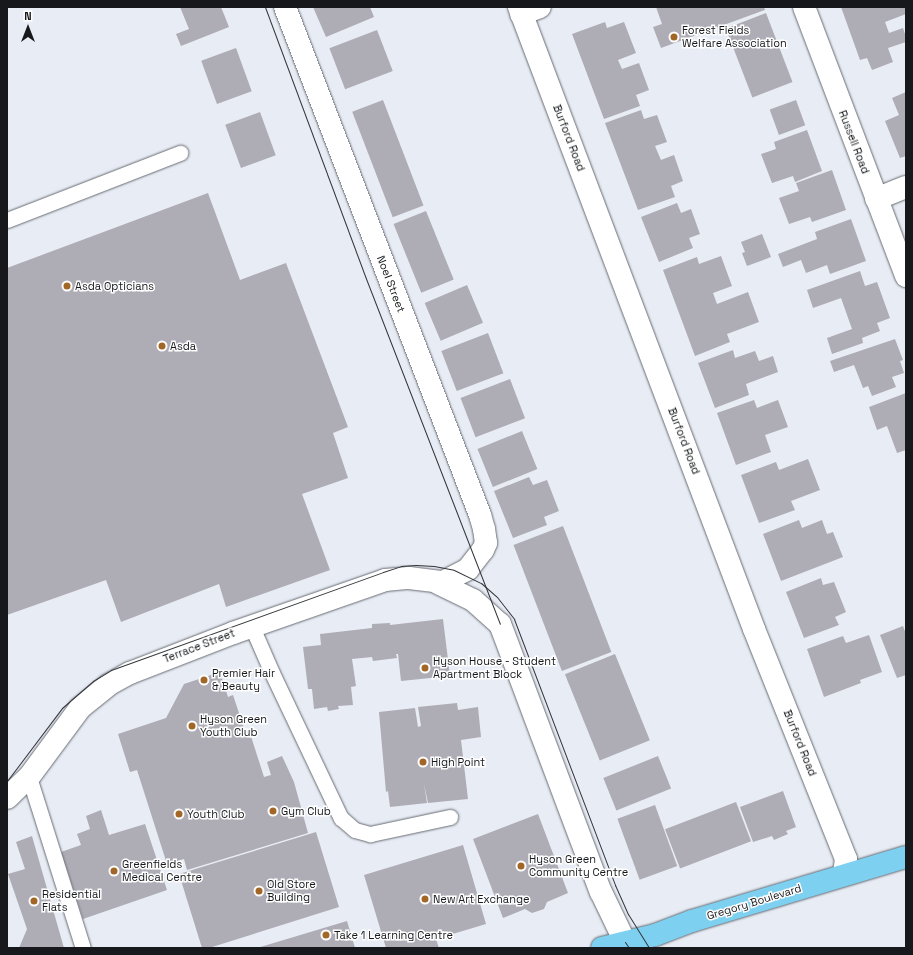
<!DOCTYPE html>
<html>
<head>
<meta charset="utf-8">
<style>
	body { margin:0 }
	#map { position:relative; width:913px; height:955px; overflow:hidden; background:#e8ecf5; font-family:"Space Grotesk",sans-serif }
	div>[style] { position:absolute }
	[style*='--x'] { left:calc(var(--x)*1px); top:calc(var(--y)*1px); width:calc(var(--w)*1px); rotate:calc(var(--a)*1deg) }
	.building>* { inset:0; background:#aeacb5; transform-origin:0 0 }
	.roads { filter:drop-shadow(0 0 1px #676b72) drop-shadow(0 0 1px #676b72) }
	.lane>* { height:15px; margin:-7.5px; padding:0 7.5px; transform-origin:7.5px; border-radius:7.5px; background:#fff }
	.street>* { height:22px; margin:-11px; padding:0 11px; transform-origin:11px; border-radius:11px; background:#fff }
	.primary>* { height:22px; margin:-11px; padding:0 11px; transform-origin:11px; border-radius:11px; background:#7ed0f0 }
	.tram>* { height:1px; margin:-0.5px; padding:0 0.5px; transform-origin:0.5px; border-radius:0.5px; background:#333539 }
	.dots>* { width:11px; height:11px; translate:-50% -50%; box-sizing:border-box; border:2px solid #fff; border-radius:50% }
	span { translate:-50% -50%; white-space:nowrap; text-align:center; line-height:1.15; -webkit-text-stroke:3px #fff; paint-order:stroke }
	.poi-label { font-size:11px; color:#16181b }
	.left { translate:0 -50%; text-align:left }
	.street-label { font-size:11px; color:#16181b }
	.frame { position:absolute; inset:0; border:8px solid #16181b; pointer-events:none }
	.north { position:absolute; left:8px; top:8px; width:40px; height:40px; -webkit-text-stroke:3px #fff; paint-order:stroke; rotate:0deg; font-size:11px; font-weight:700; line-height:16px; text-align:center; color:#16181b }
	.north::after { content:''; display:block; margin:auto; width:14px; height:18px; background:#16181b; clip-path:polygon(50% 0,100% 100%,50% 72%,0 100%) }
</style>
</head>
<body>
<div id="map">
	<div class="building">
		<div style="clip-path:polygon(180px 7px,221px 7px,229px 27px,181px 46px,176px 34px,189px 29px)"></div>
		<div style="clip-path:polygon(313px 7px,370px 7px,374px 17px,326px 37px)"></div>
		<div style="clip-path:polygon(656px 7px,764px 7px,765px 10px,661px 48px,653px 27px,662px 24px)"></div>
		<div style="clip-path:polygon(841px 7px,906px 7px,906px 14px,885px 22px,889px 33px,903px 28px,906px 37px,906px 42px,888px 48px,893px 62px,872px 70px,867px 58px,860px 60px)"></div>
		<div style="left:766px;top:13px;width:74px;height:43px;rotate:69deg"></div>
		<div style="clip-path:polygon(605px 22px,607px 28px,624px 22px,636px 53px,618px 60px,622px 69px,639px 63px,649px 90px,636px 95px,640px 106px,604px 119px,572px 34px)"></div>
		<div style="left:377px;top:30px;width:44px;height:51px;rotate:69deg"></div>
		<div style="left:236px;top:48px;width:46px;height:37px;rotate:70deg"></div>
		<div style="clip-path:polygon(906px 92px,906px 156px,900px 158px,885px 121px,899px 115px,892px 98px)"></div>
		<div style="left:383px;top:100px;width:113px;height:33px;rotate:69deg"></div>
		<div style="left:796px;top:100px;width:27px;height:28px;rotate:70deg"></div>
		<div style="clip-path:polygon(641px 110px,644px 119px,657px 115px,667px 142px,655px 146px,661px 160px,674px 155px,683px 181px,671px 186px,675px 197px,638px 210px,605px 123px)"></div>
		<div style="left:260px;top:112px;width:46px;height:37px;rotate:70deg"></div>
		<div style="clip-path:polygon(807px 130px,822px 171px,795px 182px,793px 176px,772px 183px,761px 154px,776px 149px,774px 142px)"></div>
		<div style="clip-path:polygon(832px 170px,846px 210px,812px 222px,810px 217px,789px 224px,779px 198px,799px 191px,796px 183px)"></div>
		<div style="clip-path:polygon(208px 193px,240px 280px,286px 263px,348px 427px,333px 433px,348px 478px,302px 494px,330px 570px,226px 607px,219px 584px,121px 622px,106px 580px,7px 615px,7px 268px)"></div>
		<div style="clip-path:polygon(677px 203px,681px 213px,691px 209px,700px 234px,689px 238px,693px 248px,659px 262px,641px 217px)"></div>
		<div style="left:426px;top:211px;width:74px;height:35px;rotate:68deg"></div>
		<div style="clip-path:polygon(851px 219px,866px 261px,830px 274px,827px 265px,806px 273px,801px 260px,783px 267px,778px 254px,817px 239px,815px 232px)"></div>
		<div style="clip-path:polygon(762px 234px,771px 257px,747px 266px,742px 253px,745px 252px,741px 242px)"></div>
		<div style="clip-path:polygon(721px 256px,732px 286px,713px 293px,717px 304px,748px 292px,759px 322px,727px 334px,730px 342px,695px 356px,663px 270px,697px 257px,699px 264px)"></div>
		<div style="clip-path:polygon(860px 271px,865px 286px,877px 282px,890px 318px,877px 323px,880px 331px,862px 338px,863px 343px,832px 354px,827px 338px,852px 329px,841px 298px,813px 308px,807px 290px)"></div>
		<div style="left:467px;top:285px;width:41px;height:46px;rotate:67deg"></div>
		<div style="left:488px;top:333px;width:43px;height:50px;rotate:69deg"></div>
		<div style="clip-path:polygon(895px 339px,903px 360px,900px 361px,904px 373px,892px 377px,896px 387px,872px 396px,868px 386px,863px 388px,854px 365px,834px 372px,830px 361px)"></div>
		<div style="clip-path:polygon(733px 350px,735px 358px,755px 351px,759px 361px,773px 356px,778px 372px,746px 384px,749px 395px,715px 408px,698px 363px)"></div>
		<div style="left:510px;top:379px;width:42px;height:53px;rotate:69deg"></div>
		<div style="clip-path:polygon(906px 393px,906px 450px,897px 453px,887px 426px,877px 430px,869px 407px)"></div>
		<div style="clip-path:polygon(754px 400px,757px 408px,778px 400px,788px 427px,765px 435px,771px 452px,736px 465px,717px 413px)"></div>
		<div style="left:522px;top:431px;width:41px;height:48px;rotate:68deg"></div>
		<div style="clip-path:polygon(808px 459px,820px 490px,791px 501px,795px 510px,759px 523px,741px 475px,776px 462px,779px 470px)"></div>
		<div style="clip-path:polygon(529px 477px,533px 485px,547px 480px,559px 511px,544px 517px,547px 525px,513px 538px,494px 491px)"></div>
		<div style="clip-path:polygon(799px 520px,802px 528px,822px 520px,827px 534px,833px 532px,843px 557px,781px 581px,763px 534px)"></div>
		<div style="left:563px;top:526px;width:135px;height:53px;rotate:69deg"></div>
		<div style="clip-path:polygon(821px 578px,823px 585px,834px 582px,846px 612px,835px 617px,839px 625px,804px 638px,786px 592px)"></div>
		<div style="clip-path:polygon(443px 619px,450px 676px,401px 681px,398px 654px,396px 654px,397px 658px,373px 661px,372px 657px,352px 659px,356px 686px,351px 687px,353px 705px,338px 706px,339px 709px,328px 711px,327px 707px,314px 709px,312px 689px,308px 689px,303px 647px,321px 645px,320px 634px,372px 628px,372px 624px,390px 623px,390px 625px)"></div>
		<div style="clip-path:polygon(903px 626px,906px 634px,906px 675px,897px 678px,880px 635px)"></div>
		<div style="clip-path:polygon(869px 635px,882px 672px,860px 680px,861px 683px,824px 697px,807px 649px,843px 636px,846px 643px)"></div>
		<div style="left:615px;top:654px;width:93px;height:54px;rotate:68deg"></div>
		<div style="clip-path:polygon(220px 672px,228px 697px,233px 695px,245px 731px,249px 730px,264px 777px,271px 775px,267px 762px,282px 756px,294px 782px,308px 833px,187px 870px,184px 859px,167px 864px,137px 770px,130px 772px,118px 734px,166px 718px,184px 684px)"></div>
		<div style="clip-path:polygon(457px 703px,458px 710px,478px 707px,481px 737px,461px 740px,468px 799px,428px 803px,424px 784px,427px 803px,390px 807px,388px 791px,386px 792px,379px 712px,415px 708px,418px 727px,421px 726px,418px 707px)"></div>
		<div style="left:658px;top:756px;width:35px;height:59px;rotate:68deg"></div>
		<div style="clip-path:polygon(783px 791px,796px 827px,786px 831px,788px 834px,774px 840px,772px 836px,753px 842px,740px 807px)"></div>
		<div style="left:736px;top:802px;width:42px;height:76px;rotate:69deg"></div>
		<div style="left:655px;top:805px;width:65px;height:40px;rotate:70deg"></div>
		<div style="clip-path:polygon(101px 810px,109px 835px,145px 824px,167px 890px,83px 919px,61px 852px,81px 845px,77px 834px,90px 829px,86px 816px)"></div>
		<div style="clip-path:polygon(538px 814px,568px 893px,547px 902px,544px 909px,532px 913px,525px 909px,503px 918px,473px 839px)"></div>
		<div style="clip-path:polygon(316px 832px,339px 907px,209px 948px,202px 948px,179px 874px)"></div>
		<div style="clip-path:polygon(32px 836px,64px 948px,19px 948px,27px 929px,8px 874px,25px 869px,16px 842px)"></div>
		<div style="clip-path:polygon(463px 845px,486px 924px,436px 939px,439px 948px,386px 948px,364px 875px)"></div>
		<div style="clip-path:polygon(347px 921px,355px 948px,257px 948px)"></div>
	</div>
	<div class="roads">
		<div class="lane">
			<div style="--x:7;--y:220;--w:186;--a:-21.2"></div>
			<div style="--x:252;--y:627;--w:50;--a:66.5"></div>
			<div style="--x:272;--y:673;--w:161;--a:64.6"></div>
			<div style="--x:341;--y:818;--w:18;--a:41"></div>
			<div style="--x:355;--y:830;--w:16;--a:15"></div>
			<div style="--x:370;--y:834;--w:82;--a:-12"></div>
			<div style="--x:29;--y:777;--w:179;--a:72.5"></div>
		</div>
		<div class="street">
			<div style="--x:519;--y:7;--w:665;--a:69.3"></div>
			<div style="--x:754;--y:629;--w:248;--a:68.2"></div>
			<div style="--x:846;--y:859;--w:15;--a:98"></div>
			<div style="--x:804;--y:7;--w:288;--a:69.2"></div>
			<div style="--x:521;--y:14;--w:20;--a:-20"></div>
			<div style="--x:876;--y:199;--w:32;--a:-22"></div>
			<div style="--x:438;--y:583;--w:39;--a:26"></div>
			<div style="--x:473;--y:600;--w:36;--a:42"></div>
			<div style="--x:500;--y:624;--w:286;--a:69.4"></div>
			<div style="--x:601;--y:892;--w:55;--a:64.4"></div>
			<div style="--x:7;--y:798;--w:30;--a:-44"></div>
			<div style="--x:29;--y:777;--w:86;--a:-53.5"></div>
			<div style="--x:80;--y:708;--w:36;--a:-39"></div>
			<div style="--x:108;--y:685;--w:25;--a:-29"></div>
			<div style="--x:130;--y:673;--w:110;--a:-21.2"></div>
			<div style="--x:233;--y:633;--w:161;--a:-19.2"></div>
			<div style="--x:385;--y:580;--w:24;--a:-5"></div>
			<div style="--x:409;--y:578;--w:34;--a:7"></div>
			<div style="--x:443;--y:582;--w:28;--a:-27"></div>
			<div style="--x:468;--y:569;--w:24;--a:-52"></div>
			<div style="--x:483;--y:550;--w:8;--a:-67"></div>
			<div style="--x:486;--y:543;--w:14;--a:-98"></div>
			<div style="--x:484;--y:529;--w:15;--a:-106"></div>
			<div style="--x:480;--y:515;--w:544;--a:-111"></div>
		</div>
		<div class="primary">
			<div style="--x:602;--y:948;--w:55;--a:-13.8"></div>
			<div style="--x:655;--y:935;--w:40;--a:-21"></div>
			<div style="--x:692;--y:921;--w:223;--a:-16.7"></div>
		</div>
	</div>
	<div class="tram">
		<div style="--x:265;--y:7;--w:287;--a:69.6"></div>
		<div style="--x:365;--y:276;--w:373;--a:68.8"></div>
		<div style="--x:7;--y:781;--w:91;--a:-53"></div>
		<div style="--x:62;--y:708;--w:41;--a:-41.1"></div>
		<div style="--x:93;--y:681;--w:21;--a:-31"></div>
		<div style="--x:111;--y:670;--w:289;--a:-19.8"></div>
		<div style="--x:383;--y:572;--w:19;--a:-18"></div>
		<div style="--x:401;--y:566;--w:15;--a:-4"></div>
		<div style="--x:416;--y:565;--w:18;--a:3"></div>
		<div style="--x:434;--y:566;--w:20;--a:11"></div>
		<div style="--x:454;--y:570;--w:30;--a:26"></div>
		<div style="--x:481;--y:583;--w:21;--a:41"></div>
		<div style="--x:497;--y:597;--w:28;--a:52"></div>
		<div style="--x:514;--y:619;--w:285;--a:69.2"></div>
		<div style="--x:615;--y:885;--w:32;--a:66"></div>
		<div style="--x:628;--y:914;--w:40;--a:58"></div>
		<div style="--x:625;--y:942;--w:7;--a:56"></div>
	</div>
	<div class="dots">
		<div style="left:674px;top:37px;background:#a26727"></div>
		<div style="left:67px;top:286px;background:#a26727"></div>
		<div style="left:162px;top:346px;background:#a26727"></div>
		<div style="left:425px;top:668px;background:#a26727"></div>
		<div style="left:204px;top:680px;background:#a26727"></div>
		<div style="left:192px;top:726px;background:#a26727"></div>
		<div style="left:423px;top:762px;background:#a26727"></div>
		<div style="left:273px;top:811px;background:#a26727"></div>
		<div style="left:179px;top:814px;background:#a26727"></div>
		<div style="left:521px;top:866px;background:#a26727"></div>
		<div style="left:114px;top:871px;background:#a26727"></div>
		<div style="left:259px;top:891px;background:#a26727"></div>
		<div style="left:425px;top:899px;background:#a26727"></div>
		<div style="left:34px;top:901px;background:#a26727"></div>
		<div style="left:326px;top:935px;background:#a26727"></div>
	</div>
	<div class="poi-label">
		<span class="left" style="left:682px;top:37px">Forest Fields<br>Welfare Association</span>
		<span class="left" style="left:75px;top:286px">Asda Opticians</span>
		<span class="left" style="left:170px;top:346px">Asda</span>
		<span class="left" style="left:433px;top:668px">Hyson House - Student<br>Apartment Block</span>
		<span class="left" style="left:212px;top:680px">Premier Hair<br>&amp; Beauty</span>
		<span class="left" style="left:200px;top:726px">Hyson Green<br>Youth Club</span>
		<span class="left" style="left:431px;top:762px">High Point</span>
		<span class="left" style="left:281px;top:811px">Gym Club</span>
		<span class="left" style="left:187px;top:814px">Youth Club</span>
		<span class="left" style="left:529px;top:866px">Hyson Green<br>Community Centre</span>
		<span class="left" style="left:122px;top:871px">Greenfields<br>Medical Centre</span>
		<span class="left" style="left:267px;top:891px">Old Store<br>Building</span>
		<span class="left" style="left:42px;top:901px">Residential<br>Flats</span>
		<span class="left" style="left:433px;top:899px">New Art Exchange</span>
		<span class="left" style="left:334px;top:935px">Take 1 Learning Centre</span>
	</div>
	<div class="street-label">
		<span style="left:569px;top:138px;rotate:69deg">Burford Road</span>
		<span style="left:854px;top:142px;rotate:69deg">Russell Road</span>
		<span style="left:391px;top:284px;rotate:69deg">Noel Street</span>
		<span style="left:684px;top:441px;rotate:69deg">Burford Road</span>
		<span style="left:199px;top:646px;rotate:-21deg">Terrace Street</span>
		<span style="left:800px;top:743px;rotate:68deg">Burford Road</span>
		<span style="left:754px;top:902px;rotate:-17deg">Gregory Boulevard</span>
	</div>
	<div class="frame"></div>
	<div class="north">N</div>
</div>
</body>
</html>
